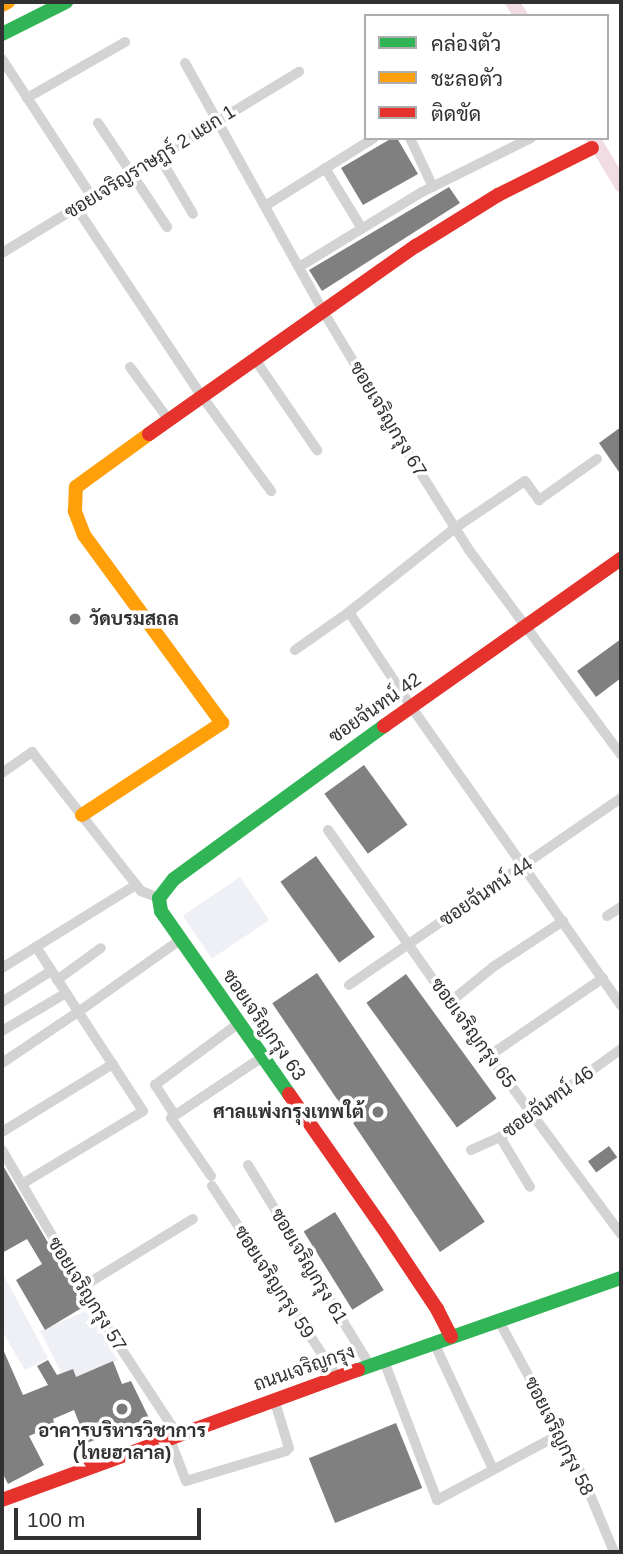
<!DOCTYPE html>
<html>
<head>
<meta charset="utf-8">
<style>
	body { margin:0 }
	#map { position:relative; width:623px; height:1554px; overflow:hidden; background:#fff; font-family:Arial,Sarabun,sans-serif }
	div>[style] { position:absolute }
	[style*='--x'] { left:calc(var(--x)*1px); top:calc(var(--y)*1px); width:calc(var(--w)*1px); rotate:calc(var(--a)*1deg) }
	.green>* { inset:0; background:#eef0f5; transform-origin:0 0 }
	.canal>* { height:14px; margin:-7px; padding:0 7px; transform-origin:7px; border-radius:7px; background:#f1dce4 }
	.building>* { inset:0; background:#808080; transform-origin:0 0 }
	.street>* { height:10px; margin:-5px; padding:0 5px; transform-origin:5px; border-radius:5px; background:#d3d3d3 }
	.fast>* { height:14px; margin:-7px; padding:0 7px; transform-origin:7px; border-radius:7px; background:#30b455 }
	.slow>* { height:14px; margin:-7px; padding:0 7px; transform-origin:7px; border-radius:7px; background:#ff9f0a }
	.jam>* { height:14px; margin:-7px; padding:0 7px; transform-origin:7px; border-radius:7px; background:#e5322d }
	.dots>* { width:19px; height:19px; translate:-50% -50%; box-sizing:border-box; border:4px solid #fff; border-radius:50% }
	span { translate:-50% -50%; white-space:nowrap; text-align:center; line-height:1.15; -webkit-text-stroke:7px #fff; paint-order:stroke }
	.street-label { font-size:19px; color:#313131 }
	.poi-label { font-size:19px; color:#313131; font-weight:700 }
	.left { translate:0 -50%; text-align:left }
	.right { translate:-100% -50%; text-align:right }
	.frame { position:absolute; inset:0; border:4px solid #313131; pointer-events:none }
	.legend { position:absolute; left:364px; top:14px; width:245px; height:126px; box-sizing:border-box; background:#fff; border:2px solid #adadad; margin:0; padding:9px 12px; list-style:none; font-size:21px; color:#313131 }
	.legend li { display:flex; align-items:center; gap:14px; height:35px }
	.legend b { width:35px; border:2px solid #adadad }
	.scale { position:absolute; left:14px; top:1508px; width:187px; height:32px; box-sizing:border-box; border:4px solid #313131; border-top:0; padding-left:9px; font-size:21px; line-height:24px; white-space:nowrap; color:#313131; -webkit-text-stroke:5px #fff; paint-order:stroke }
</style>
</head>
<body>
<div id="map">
	<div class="green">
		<div style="left:240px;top:877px;width:52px;height:69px;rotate:56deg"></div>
		<div style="clip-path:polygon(2px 1272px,48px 1358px,25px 1370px,2px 1331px)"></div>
		<div style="clip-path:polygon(88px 1310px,118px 1360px,66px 1382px,40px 1331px)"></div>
	</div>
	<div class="canal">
		<div style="--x:512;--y:2;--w:17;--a:57"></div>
		<div style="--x:593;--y:138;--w:55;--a:59.2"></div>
	</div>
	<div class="building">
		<div style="clip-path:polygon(392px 138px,397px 138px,418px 174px,363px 205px,341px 168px)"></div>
		<div style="clip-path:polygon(449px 187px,460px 203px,322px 291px,309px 270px)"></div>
		<div style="clip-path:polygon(621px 427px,621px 475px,599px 443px)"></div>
		<div style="clip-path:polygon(621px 639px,621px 678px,596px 697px,577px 671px)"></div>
		<div style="left:364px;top:765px;width:74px;height:49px;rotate:54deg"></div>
		<div style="left:316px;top:856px;width:100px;height:44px;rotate:54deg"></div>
		<div style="left:317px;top:973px;width:300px;height:54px;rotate:56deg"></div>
		<div style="left:406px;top:974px;width:154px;height:49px;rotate:54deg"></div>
		<div style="left:609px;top:1146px;width:14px;height:26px;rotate:54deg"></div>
		<div style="clip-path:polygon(2px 1164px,85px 1306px,45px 1330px,16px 1280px,42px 1264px,27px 1239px,2px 1253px)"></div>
		<div style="left:335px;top:1212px;width:92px;height:37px;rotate:58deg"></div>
		<div style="clip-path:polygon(2px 1347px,23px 1395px,48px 1385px,37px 1366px,48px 1360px,57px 1375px,73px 1369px,76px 1377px,113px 1361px,122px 1384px,131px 1381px,149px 1418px,87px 1443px,74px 1410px,53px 1419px,55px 1425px,29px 1436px,44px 1465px,8px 1484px,2px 1472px)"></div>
		<div style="left:396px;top:1423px;width:70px;height:94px;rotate:68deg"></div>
	</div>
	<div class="street">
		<div style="--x:2;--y:59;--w:165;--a:56.9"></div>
		<div style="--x:185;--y:63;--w:284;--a:60.9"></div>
		<div style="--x:323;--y:311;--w:175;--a:59"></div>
		<div style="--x:413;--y:461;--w:105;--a:57.8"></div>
		<div style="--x:469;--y:550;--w:255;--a:53.4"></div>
		<div style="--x:27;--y:98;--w:113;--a:-29.7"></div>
		<div style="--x:98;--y:123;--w:125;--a:56.4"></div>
		<div style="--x:410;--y:138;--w:54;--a:64.9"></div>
		<div style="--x:159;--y:156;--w:67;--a:59.6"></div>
		<div style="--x:325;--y:168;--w:69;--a:58.6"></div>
		<div style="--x:265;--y:206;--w:128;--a:-32"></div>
		<div style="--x:76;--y:207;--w:226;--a:56.4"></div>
		<div style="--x:201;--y:395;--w:119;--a:53.9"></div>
		<div style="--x:2;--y:253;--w:348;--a:-31.4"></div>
		<div style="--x:299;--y:267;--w:144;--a:-31.4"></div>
		<div style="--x:422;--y:192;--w:122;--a:-26.4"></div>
		<div style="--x:254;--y:358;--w:112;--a:55.6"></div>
		<div style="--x:130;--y:367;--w:64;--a:53.8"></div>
		<div style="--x:349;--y:612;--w:111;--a:56.7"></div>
		<div style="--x:410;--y:705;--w:367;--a:54.9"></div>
		<div style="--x:295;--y:650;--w:66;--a:-35.1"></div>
		<div style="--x:349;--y:612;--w:135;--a:-38.4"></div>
		<div style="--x:455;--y:528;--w:84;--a:-33.9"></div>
		<div style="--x:525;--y:481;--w:24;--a:54"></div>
		<div style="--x:539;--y:500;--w:71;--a:-35.3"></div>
		<div style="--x:2;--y:773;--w:37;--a:-35"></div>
		<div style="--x:32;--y:752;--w:177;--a:51.9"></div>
		<div style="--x:141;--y:891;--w:19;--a:21"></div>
		<div style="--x:328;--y:830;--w:202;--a:54.9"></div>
		<div style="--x:444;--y:995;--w:297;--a:53.5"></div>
		<div style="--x:607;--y:916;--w:17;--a:-33"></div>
		<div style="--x:2;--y:968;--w:158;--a:-31.8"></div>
		<div style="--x:57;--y:980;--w:54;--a:-36"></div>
		<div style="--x:349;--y:985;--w:330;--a:-34.5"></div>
		<div style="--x:2;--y:1002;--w:58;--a:-32.3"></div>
		<div style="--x:450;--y:1002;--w:55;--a:-39.1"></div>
		<div style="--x:493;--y:967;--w:84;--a:-33.3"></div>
		<div style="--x:81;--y:1010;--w:121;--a:-35.3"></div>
		<div style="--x:2;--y:1031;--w:74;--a:-30.7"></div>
		<div style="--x:489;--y:1056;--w:138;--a:-34.4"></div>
		<div style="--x:2;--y:1063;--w:92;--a:-33.9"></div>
		<div style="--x:174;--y:1114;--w:35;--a:-123"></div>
		<div style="--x:155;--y:1085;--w:104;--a:-36.4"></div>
		<div style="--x:2;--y:1132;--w:130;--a:-31.5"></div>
		<div style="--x:500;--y:1137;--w:58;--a:59"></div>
		<div style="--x:2;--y:1150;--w:184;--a:59.7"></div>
		<div style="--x:95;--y:1309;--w:149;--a:56.7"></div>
		<div style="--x:471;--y:1150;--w:32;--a:-24"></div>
		<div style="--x:500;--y:1137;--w:150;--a:-36"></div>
		<div style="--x:248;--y:1165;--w:235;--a:58.7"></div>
		<div style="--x:211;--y:1176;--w:70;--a:-124.6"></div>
		<div style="--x:171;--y:1118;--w:112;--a:-33.7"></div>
		<div style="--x:22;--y:1184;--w:141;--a:-31.1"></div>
		<div style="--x:143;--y:1111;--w:196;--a:-123.1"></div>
		<div style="--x:212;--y:1186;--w:228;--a:56.8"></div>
		<div style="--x:82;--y:1287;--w:130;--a:-31.5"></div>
		<div style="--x:499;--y:1321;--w:173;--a:61.7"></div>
		<div style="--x:581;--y:1473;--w:86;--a:67.3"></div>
		<div style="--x:434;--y:1343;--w:139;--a:64.9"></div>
		<div style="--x:384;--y:1361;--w:149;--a:69.1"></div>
		<div style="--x:437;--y:1500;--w:140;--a:-28.2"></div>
		<div style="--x:169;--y:1437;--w:47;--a:68.9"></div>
		<div style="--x:186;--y:1481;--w:104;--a:-16.7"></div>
		<div style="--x:286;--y:1451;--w:4;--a:-45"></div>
		<div style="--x:289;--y:1448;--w:51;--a:-107"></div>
	</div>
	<div class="fast">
		<div style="--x:2;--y:34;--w:72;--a:-26.6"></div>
		<div style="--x:289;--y:1094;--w:223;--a:-125"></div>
		<div style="--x:161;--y:911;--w:13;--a:-99"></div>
		<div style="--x:159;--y:898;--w:24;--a:-52"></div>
		<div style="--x:174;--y:879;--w:260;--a:-36.1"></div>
		<div style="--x:358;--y:1370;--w:279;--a:-19.3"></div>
	</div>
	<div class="slow">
		<div style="--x:2;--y:5;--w:7;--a:-27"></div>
		<div style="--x:82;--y:815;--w:168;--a:-33.3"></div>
		<div style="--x:222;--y:723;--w:233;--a:-126.3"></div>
		<div style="--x:84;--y:535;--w:26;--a:-111"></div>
		<div style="--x:75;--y:511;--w:24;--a:-88"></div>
		<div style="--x:76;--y:487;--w:90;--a:-36"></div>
	</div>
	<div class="jam">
		<div style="--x:149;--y:434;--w:327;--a:-35.2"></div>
		<div style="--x:416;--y:246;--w:97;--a:-31.9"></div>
		<div style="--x:498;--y:195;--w:105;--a:-26.6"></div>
		<div style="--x:384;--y:726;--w:290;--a:-35.2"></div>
		<div style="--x:289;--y:1094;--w:174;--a:55"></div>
		<div style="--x:389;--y:1237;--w:87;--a:56.3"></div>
		<div style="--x:437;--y:1309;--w:31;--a:63"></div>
		<div style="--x:2;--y:1500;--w:379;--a:-20.1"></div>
	</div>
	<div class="dots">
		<div style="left:75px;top:619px;background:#797979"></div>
		<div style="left:378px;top:1112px;background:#797979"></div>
		<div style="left:122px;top:1409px;background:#797979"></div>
	</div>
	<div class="street-label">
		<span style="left:150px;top:162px;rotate:-32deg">ซอยเจริญราษฎร์ 2 แยก 1</span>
		<span style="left:388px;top:419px;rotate:59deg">ซอยเจริญกรุง 67</span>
		<span style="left:375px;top:708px;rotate:-35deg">ซอยจันทน์ 42</span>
		<span style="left:486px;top:892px;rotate:-34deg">ซอยจันทน์ 44</span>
		<span style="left:264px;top:1025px;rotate:55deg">ซอยเจริญกรุง 63</span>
		<span style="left:473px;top:1033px;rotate:54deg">ซอยเจริญกรุง 65</span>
		<span style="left:548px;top:1102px;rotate:-36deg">ซอยจันทน์ 46</span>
		<span style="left:309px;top:1266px;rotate:59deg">ซอยเจริญกรุง 61</span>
		<span style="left:274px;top:1282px;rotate:57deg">ซอยเจริญกรุง 59</span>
		<span style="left:87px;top:1294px;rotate:58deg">ซอยเจริญกรุง 57</span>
		<span style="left:304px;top:1368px;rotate:-19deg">ถนนเจริญกรุง</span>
		<span style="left:559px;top:1436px;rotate:63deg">ซอยเจริญกรุง 58</span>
	</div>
	<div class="poi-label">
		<span class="left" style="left:89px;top:619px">วัดบรมสถล</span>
		<span class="right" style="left:364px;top:1112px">ศาลแพ่งกรุงเทพใต้</span>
		<span style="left:122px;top:1442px">อาคารบริหารวิชาการ<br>(ไทยฮาลาล)</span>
	</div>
	<div class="frame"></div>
	<ul class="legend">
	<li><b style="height:9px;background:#30b455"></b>คล่องตัว</li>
	<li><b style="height:9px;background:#ff9f0a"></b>ชะลอตัว</li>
	<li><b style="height:9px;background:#e5322d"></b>ติดขัด</li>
	</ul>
	<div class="scale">100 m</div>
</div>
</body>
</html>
